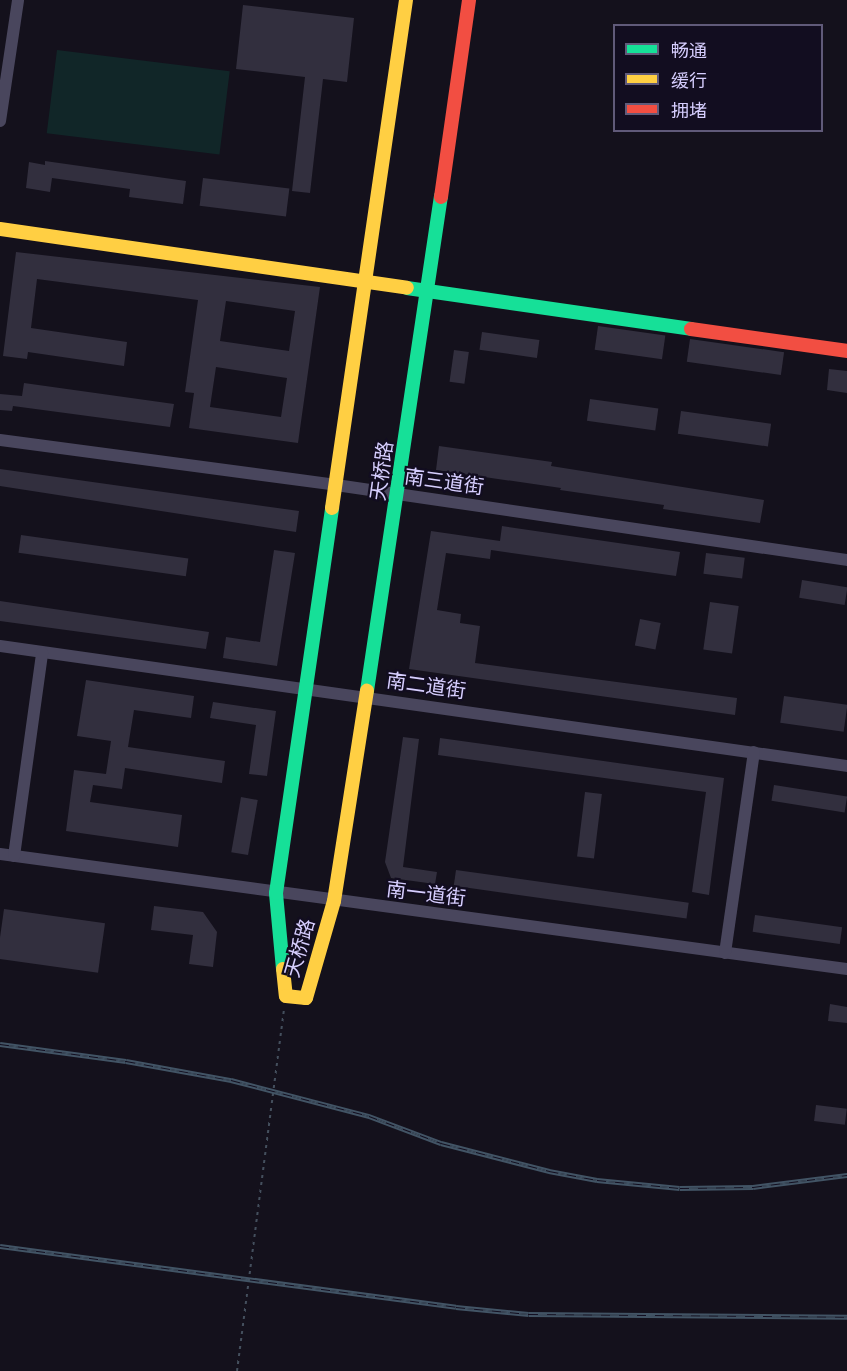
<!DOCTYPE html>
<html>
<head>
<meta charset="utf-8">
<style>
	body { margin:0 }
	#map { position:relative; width:847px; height:1371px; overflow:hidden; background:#14111c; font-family:"Fira Sans Condensed","Noto Sans SC",sans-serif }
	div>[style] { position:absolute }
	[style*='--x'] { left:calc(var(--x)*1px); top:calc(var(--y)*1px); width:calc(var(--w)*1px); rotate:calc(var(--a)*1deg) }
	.green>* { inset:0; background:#112628; transform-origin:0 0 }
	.building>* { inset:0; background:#322f3e; transform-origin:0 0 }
	.path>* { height:2px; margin-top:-1px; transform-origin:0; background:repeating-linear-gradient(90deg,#444f5d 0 3px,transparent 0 7.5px) }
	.street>* { height:12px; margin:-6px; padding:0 6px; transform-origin:6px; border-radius:6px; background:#49465d }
	.fast>* { height:14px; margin:-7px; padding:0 7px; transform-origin:7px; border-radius:7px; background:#16e098 }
	.slow>* { height:14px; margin:-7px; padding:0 7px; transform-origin:7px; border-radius:7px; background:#ffcf43 }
	.jam>* { height:14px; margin:-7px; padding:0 7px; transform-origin:7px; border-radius:7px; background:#f24e42 }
	.rail>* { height:5px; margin-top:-2.5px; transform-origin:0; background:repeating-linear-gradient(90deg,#120d20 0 9px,#425465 0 18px); box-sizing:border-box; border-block:2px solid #425465 }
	span { translate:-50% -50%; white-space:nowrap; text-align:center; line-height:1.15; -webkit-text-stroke:4.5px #120d20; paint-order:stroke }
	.street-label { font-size:20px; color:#d6cefe }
	.legend { position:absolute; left:613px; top:24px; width:210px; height:108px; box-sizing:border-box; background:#120d20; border:2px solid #605a79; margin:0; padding:8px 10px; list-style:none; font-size:18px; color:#d6cefe }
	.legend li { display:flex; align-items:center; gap:12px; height:30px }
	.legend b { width:30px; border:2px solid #605a79 }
</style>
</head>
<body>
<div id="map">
	<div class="green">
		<div style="left:57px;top:50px;width:174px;height:84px;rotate:7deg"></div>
	</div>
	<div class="building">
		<div style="clip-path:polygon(243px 5px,354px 18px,347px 82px,323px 79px,310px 193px,292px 191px,305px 77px,236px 69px)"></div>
		<div style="clip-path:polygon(45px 161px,186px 181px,183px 204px,129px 197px,130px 189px,52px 178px,50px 192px,26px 188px,29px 162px,45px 165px)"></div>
		<div style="left:203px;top:178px;width:87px;height:28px;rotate:7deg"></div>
		<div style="clip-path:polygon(evenodd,16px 252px,320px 287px,298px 443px,189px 428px,194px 393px,185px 392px,198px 300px,37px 279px,31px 328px,127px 342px,124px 366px,28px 352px,27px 359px,3px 356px,16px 252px,226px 301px,295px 311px,289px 351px,220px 341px,226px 301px,16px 252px,216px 367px,287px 378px,281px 417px,210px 407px,216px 367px)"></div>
		<div style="left:598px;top:326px;width:68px;height:24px;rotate:8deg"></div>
		<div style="left:482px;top:332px;width:58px;height:18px;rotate:8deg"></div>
		<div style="left:690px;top:339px;width:95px;height:23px;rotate:8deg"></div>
		<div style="left:454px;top:350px;width:15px;height:32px;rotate:8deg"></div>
		<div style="clip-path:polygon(829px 369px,847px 371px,847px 393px,827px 390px)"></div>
		<div style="clip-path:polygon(24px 383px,174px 404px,170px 427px,13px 406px,12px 411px,0 410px,0 394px,22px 396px)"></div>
		<div style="left:590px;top:399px;width:69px;height:22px;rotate:8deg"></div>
		<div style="left:681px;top:411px;width:91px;height:23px;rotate:8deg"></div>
		<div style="clip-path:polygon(439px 446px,552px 462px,551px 466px,764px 500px,760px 523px,663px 509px,664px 505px,560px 490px,561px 488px,436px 470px)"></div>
		<div style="clip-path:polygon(0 469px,299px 511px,296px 532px,0 486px)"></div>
		<div style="clip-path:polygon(502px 526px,680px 552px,676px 576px,491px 550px,490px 559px,446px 553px,437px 610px,461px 614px,460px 623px,480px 626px,475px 663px,737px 698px,735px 715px,409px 669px,431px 531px,500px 541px)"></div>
		<div style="left:21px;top:535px;width:169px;height:18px;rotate:8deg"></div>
		<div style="clip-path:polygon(274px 550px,295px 553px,277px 666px,223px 658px,226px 637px,260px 642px)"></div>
		<div style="left:706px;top:553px;width:39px;height:21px;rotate:7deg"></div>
		<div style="left:802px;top:580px;width:46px;height:18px;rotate:9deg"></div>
		<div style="clip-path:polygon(0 601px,209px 632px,206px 649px,0 621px)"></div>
		<div style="left:710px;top:602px;width:29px;height:48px;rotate:8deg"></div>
		<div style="left:640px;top:619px;width:21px;height:27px;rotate:11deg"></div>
		<div style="clip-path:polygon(86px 680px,194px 696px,191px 718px,134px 710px,128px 747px,225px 761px,222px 783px,125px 768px,122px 789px,93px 785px,90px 802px,182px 815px,178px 847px,66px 831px,74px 770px,106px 774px,111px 741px,77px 736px)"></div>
		<div style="left:784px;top:696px;width:64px;height:27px;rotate:8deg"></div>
		<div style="clip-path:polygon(213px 702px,276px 711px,267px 776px,249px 774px,256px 725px,210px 718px)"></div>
		<div style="clip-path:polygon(403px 737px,419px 739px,403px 867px,437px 872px,435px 884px,391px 878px,385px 862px)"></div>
		<div style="clip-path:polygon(440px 738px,724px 778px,709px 895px,692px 892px,706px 792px,438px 755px)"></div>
		<div style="left:774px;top:785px;width:74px;height:16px;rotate:9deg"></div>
		<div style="left:585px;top:792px;width:17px;height:65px;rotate:7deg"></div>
		<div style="left:241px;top:797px;width:17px;height:56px;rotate:10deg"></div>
		<div style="left:456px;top:870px;width:235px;height:16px;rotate:8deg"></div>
		<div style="clip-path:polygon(154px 906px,203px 912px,217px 932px,213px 967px,189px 964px,193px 935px,151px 930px)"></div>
		<div style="left:4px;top:909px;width:102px;height:50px;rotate:8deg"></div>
		<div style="left:755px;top:915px;width:88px;height:17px;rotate:8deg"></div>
		<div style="clip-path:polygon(830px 1004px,847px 1007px,847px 1023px,828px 1021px)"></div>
		<div style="left:816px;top:1105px;width:31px;height:16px;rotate:7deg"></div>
	</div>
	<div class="path">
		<div style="--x:237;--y:1371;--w:364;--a:-82.6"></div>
	</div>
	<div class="street">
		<div style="--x:0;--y:121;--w:122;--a:-81.5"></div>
		<div style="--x:0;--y:440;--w:339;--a:7.6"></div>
		<div style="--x:336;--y:485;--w:516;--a:8.35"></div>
		<div style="--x:0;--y:646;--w:855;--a:8.06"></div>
		<div style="--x:0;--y:854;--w:855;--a:7.73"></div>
		<div style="--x:14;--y:856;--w:205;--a:-82.1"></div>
		<div style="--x:725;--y:953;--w:203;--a:-81.8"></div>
	</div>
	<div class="fast">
		<div style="--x:407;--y:288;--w:287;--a:8.2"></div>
		<div style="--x:367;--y:691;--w:500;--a:-81.5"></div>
		<div style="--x:283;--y:969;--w:76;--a:-95.3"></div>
		<div style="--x:276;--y:893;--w:389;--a:-81.7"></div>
	</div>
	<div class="slow">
		<div style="--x:0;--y:229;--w:411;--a:8.2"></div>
		<div style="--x:332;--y:508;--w:513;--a:-81.71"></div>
		<div style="--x:283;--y:969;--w:27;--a:84"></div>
		<div style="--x:286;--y:996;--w:20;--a:6"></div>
		<div style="--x:306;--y:998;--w:101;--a:-73.9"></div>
		<div style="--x:334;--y:901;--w:213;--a:-81.1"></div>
	</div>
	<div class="jam">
		<div style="--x:441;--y:197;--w:199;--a:-81.9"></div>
		<div style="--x:691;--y:329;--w:158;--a:8"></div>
	</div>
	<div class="rail">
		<div style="--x:0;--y:1044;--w:127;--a:7.7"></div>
		<div style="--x:126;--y:1061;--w:107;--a:10.3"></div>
		<div style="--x:231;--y:1080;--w:143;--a:14.6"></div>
		<div style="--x:369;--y:1116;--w:77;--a:20.6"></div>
		<div style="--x:441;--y:1143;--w:112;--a:14.5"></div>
		<div style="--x:549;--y:1171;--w:49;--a:10.6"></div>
		<div style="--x:597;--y:1180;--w:83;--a:5.5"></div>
		<div style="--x:680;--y:1188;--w:73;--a:-0.8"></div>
		<div style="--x:753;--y:1187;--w:95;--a:-7.3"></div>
		<div style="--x:0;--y:1246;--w:460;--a:7.6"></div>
		<div style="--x:456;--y:1307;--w:73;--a:5.5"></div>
		<div style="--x:529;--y:1314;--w:318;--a:0.5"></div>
	</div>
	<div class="street-label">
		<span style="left:382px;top:471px;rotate:-82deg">天桥路</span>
		<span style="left:444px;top:482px;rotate:8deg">南三道街</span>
		<span style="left:426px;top:686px;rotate:8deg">南二道街</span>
		<span style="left:426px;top:894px;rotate:7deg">南一道街</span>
		<span style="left:300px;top:948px;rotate:-74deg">天桥路</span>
	</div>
	<ul class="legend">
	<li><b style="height:8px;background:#16e098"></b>畅通</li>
	<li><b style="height:8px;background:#ffcf43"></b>缓行</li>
	<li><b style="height:8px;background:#f24e42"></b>拥堵</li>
	</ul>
</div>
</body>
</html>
